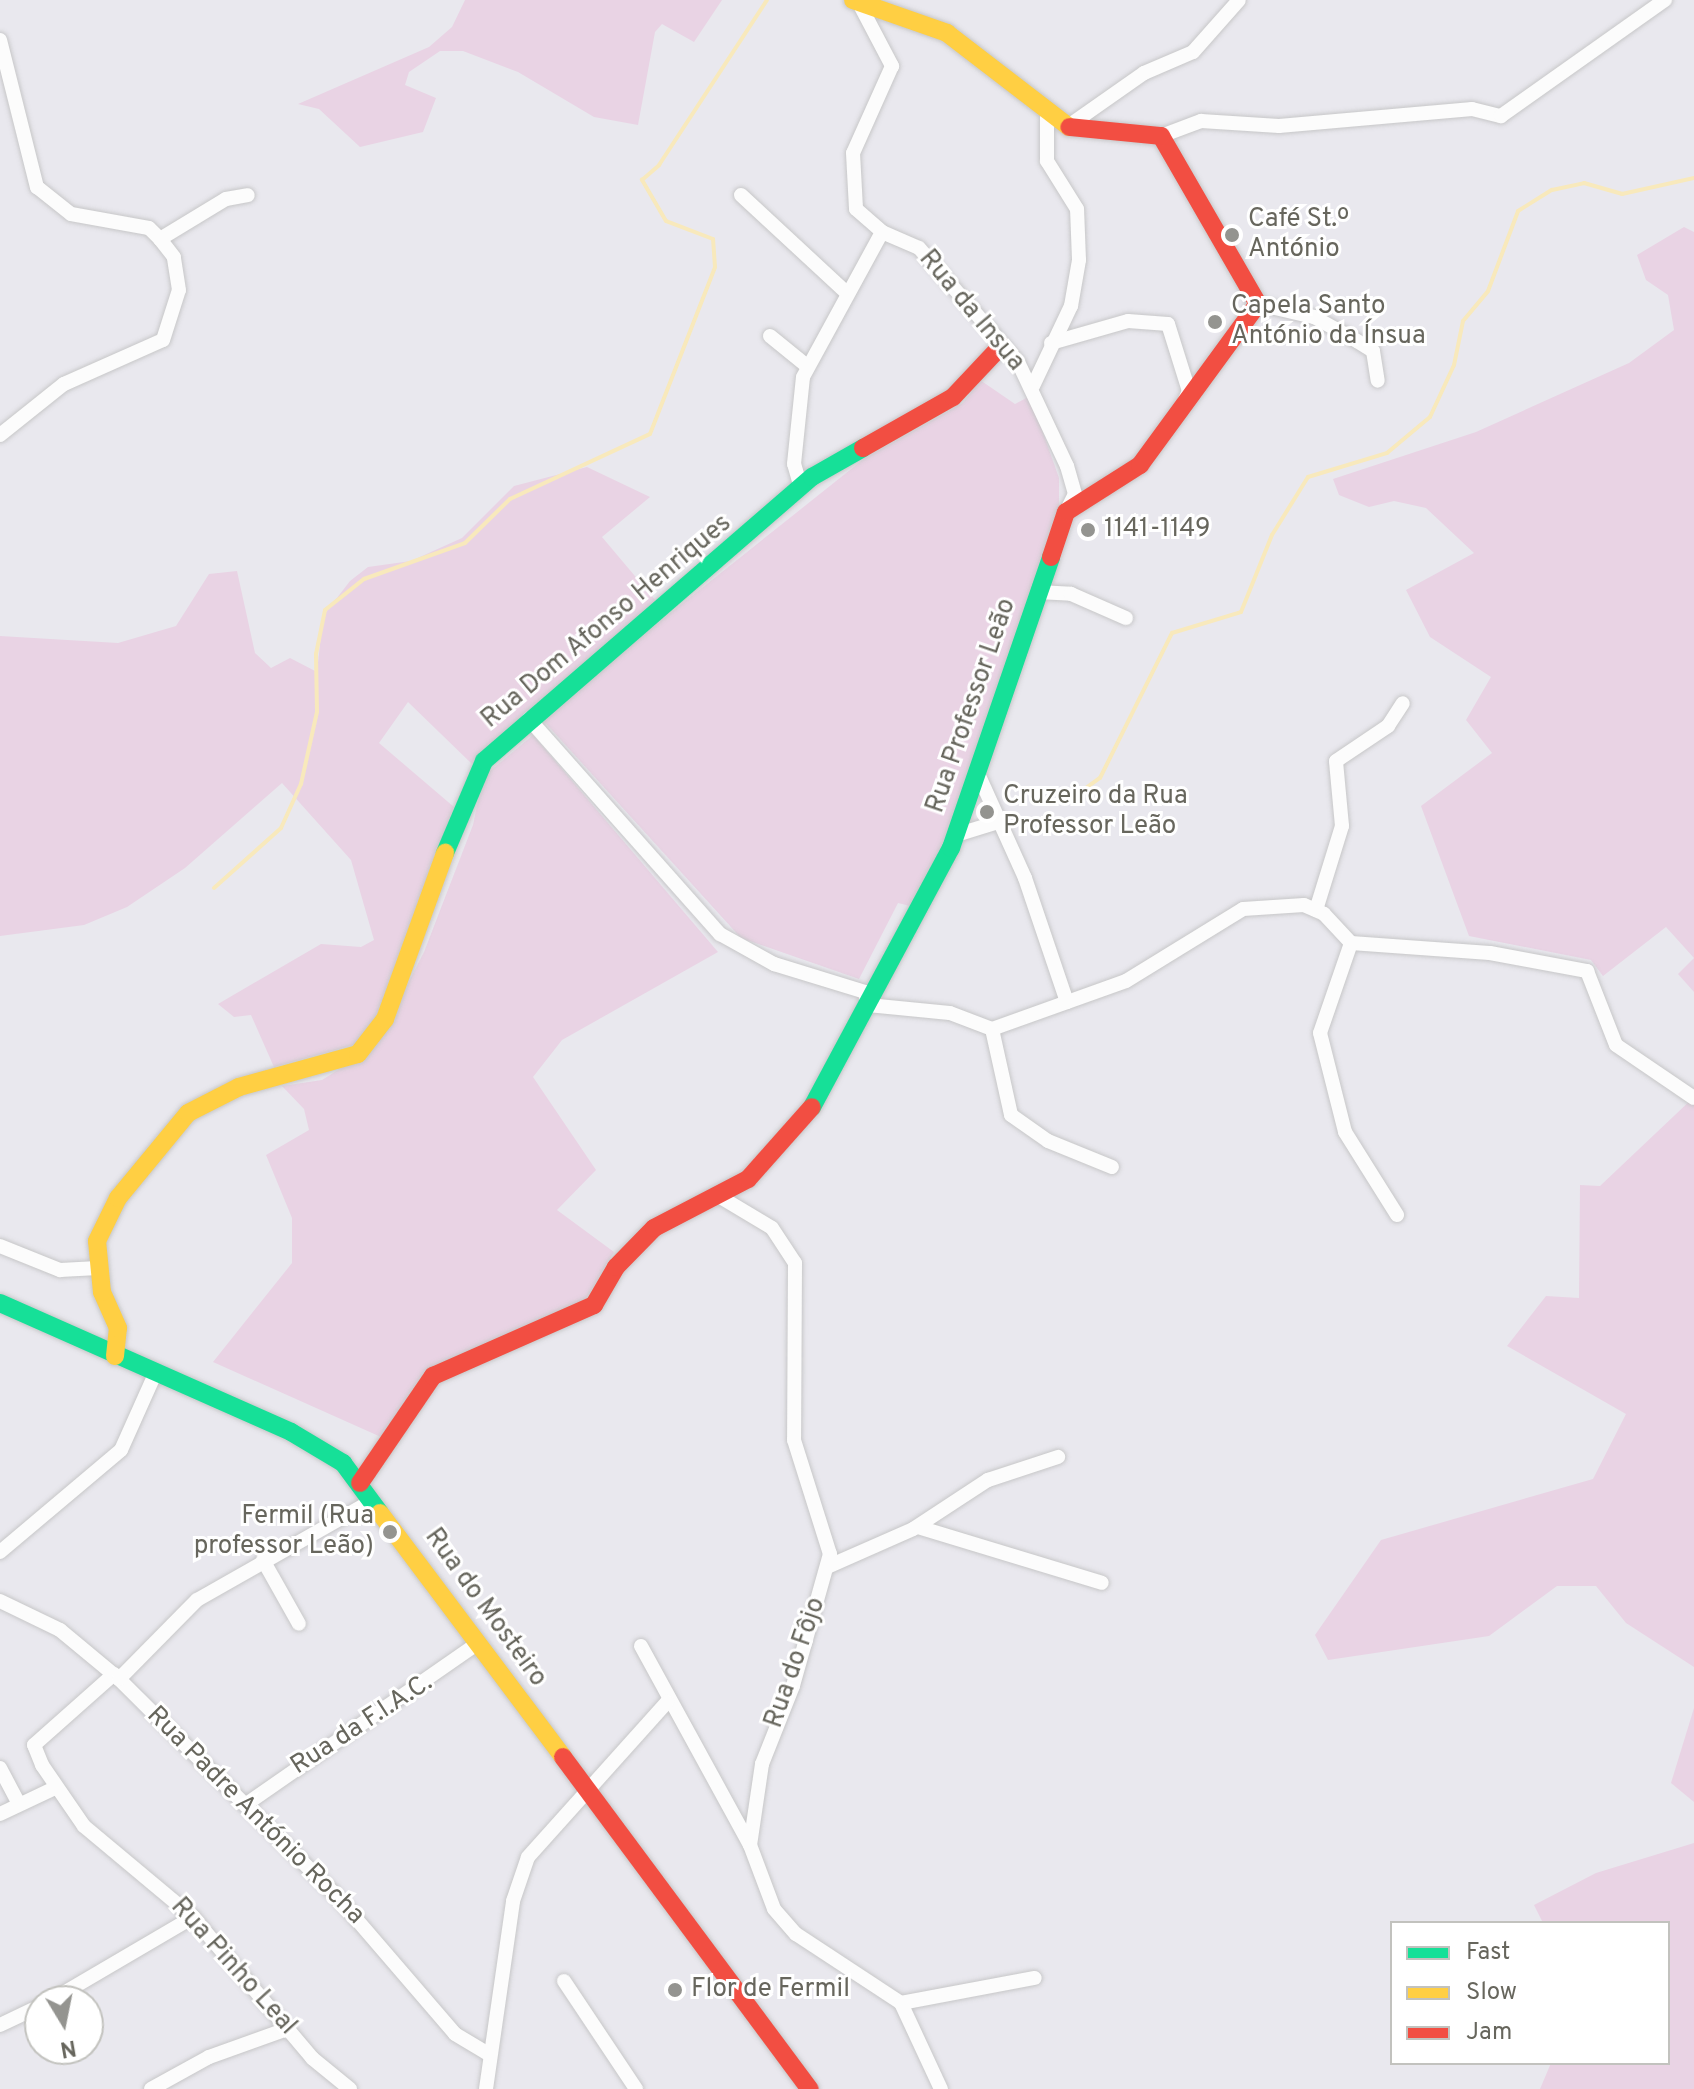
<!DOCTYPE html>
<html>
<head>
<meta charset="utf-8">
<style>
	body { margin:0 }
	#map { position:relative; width:1694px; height:2089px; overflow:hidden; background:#e9e8ee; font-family:Overpass,sans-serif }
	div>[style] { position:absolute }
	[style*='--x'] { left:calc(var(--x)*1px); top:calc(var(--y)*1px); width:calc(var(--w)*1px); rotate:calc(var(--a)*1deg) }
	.green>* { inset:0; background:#e9d3e4 }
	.stream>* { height:4px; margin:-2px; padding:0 2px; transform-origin:2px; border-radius:2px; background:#f8e9bc }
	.roads { filter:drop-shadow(0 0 2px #c7c7c8) drop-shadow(0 0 2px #c7c7c8) }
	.street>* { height:14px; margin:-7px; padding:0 7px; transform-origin:7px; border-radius:7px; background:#fcfcfc }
	.fast>* { height:18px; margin:-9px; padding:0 9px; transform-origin:9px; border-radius:9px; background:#16e098 }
	.slow>* { height:18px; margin:-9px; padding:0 9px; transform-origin:9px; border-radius:9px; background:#ffcf43 }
	.jam>* { height:18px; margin:-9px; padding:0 9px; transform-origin:9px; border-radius:9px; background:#f24e42 }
	.dots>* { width:22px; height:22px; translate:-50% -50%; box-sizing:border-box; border:4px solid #fff; border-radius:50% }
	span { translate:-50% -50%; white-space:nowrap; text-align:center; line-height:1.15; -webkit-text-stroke:6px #fff; paint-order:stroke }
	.poi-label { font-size:26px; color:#67665d }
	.left { translate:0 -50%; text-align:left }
	.right { translate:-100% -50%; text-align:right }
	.street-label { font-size:26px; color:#67665d }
	.legend { position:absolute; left:1390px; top:1921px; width:280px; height:144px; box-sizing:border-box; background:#fff; border:2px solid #c2c2be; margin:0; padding:10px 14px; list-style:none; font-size:24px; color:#67665d }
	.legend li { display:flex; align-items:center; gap:16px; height:40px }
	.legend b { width:40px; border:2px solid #c2c2be }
	.north { position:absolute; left:24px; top:1985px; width:80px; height:80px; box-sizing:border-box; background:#fff; border:2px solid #c2c2be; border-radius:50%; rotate:170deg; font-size:22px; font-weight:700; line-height:32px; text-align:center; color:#67665d }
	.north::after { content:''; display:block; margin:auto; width:28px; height:36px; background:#949490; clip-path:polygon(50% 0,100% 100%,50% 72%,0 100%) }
</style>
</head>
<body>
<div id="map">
	<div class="green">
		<div style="clip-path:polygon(465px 0,722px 0,694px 42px,662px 24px,655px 32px,638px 125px,594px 117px,518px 72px,463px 51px,440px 51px,409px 72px,405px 85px,436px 98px,423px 132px,360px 147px,319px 109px,298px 104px,429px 47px,452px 27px)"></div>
		<div style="clip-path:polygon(1684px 227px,1694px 232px,1694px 958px,1666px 927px,1603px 976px,1591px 960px,1469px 936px,1421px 806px,1492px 753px,1466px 720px,1491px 677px,1430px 637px,1406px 590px,1474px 553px,1426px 508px,1394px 501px,1369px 507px,1339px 495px,1333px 479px,1476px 432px,1629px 363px,1674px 330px,1668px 295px,1646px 280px,1637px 255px)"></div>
		<div style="clip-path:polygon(980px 380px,1015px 404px,1030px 396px,1059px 478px,1059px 514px,1032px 611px,918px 908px,898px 903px,859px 979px,741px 938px,540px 717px,865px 458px,963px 403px)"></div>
		<div style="clip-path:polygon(587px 467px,650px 497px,602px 537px,656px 601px,472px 764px,408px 702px,379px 743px,454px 807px,386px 1002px,357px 1044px,274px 1067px,251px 1015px,234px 1017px,218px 1004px,321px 944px,361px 947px,374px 940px,351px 860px,282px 783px,185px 868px,127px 907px,84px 925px,0 936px,0 636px,118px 643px,176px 626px,209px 574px,237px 571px,255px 653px,271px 668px,290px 658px,317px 672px,323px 616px,350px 581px,368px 567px,411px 561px,462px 538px,514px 486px)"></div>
		<div style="clip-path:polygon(533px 735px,718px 952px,562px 1040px,533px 1077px,596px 1170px,557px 1210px,614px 1252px,582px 1306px,424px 1372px,381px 1437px,213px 1362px,292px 1263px,292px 1218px,266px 1155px,309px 1130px,304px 1109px,282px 1086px,322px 1080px,376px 1046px,424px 952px,473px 825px,483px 777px)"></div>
		<div style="clip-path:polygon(1694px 958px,1694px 992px,1678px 974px)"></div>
		<div style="clip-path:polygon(1694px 1097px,1694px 1667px,1626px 1623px,1596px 1586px,1557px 1586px,1489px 1636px,1328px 1660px,1315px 1635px,1381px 1540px,1593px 1479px,1626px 1414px,1507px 1346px,1546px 1296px,1579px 1298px,1580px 1185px,1600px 1186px)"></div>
		<div style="clip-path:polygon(1694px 1708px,1694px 1802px,1671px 1783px)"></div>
		<div style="clip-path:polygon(1694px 1843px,1694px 2089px,1540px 2089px,1551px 2063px,1668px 2063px,1668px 1923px,1543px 1923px,1534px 1905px,1596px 1873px)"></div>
	</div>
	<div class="stream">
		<div style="--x:1072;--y:798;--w:34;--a:-36"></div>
		<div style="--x:1100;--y:778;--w:162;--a:-63.6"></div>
		<div style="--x:1172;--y:633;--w:72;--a:-16.9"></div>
		<div style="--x:1241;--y:612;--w:83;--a:-68.1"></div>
		<div style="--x:1272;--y:535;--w:68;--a:-58.2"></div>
		<div style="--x:1308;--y:477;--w:83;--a:-16.9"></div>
		<div style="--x:1387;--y:453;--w:56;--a:-39.9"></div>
		<div style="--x:1430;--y:417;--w:57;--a:-65.2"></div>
		<div style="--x:1454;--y:365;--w:45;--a:-78.4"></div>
		<div style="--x:1463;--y:321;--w:39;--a:-50"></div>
		<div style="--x:1488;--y:291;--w:85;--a:-69.4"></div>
		<div style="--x:1518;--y:211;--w:40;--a:-32"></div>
		<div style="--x:1552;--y:190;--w:33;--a:-12"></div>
		<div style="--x:1584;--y:183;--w:40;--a:16"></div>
		<div style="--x:1622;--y:194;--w:74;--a:-12.5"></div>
		<div style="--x:214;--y:888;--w:90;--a:-41.8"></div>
		<div style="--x:281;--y:828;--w:48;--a:-65.6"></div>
		<div style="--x:301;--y:784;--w:74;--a:-77.5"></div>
		<div style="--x:317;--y:712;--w:58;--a:-91"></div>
		<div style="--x:316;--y:654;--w:45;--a:-78.4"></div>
		<div style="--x:325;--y:610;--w:50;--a:-38.5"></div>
		<div style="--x:364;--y:579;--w:107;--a:-19.6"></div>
		<div style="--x:465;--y:543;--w:63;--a:-44.4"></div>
		<div style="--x:510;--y:499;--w:154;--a:-24.9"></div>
		<div style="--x:650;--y:434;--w:179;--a:-68.7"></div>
		<div style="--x:715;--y:267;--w:28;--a:-94"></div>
		<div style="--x:713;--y:239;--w:50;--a:-159"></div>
		<div style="--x:666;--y:221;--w:48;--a:-120.3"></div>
		<div style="--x:642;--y:180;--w:23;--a:-41"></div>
		<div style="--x:659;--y:165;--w:197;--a:-56.8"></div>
	</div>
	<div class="roads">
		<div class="street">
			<div style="--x:861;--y:7;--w:67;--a:62.3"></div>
			<div style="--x:892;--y:66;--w:95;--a:114.1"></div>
			<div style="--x:853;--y:153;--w:56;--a:86.9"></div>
			<div style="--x:856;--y:209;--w:35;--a:41"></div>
			<div style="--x:882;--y:232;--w:40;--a:23.4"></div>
			<div style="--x:919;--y:248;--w:151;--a:49"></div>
			<div style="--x:1018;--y:362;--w:115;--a:64.8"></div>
			<div style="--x:1067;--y:466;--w:29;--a:74"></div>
			<div style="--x:1075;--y:494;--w:20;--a:117"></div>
			<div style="--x:0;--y:40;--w:152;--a:75.9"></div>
			<div style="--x:37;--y:187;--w:43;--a:38.5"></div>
			<div style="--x:71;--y:214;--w:79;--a:10.2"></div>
			<div style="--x:149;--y:228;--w:16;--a:45"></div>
			<div style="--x:1067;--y:127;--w:94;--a:-35"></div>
			<div style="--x:1144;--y:73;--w:53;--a:-23.2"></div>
			<div style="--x:1193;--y:52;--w:69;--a:-48.5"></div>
			<div style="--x:1161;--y:136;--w:43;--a:-20.6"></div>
			<div style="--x:1201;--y:121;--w:78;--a:3.7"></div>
			<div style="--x:1279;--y:126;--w:194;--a:-5"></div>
			<div style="--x:1472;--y:109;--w:30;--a:14"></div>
			<div style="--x:1501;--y:116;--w:201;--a:-35.3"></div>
			<div style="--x:741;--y:195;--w:144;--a:42.8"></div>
			<div style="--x:1258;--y:304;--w:57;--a:13.1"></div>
			<div style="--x:1314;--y:317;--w:49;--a:29.2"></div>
			<div style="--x:1357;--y:341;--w:19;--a:32"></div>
			<div style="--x:1373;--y:351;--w:30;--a:81"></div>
			<div style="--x:770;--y:336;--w:48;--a:39"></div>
			<div style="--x:1051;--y:343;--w:80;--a:-15.9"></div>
			<div style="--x:1128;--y:321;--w:40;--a:4.3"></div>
			<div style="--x:1168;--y:324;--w:70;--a:72.6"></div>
			<div style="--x:1189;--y:391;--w:12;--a:114"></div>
			<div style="--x:1033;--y:386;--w:89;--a:-64.6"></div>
			<div style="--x:1071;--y:306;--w:47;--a:-80.1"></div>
			<div style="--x:1079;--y:260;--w:51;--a:-92.2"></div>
			<div style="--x:1077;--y:209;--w:57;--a:-122"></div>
			<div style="--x:1047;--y:161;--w:44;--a:-90"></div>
			<div style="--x:0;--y:435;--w:82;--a:-38.6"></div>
			<div style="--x:64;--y:384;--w:108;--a:-24"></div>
			<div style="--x:163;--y:340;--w:52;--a:-72.3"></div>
			<div style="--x:179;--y:290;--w:33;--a:-99"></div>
			<div style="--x:174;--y:257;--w:23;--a:-128"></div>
			<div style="--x:160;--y:239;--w:77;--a:-31.2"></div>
			<div style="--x:226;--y:199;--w:22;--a:-10"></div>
			<div style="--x:801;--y:488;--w:25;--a:-106"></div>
			<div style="--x:794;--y:464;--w:87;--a:-84.1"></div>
			<div style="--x:803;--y:377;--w:165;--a:-61.4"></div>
			<div style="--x:1038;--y:592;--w:33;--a:3"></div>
			<div style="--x:1071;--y:594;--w:60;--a:23.6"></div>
			<div style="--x:529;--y:719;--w:288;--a:48.4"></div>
			<div style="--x:720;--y:934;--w:62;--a:29.1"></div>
			<div style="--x:774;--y:964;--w:95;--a:17.1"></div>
			<div style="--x:865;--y:992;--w:13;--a:77"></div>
			<div style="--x:868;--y:1005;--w:82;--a:5.6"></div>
			<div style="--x:950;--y:1013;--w:45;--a:20.9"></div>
			<div style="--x:992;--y:1029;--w:142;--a:-19.7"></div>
			<div style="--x:1126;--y:981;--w:137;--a:-31.6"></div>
			<div style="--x:1243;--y:909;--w:61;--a:-3.8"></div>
			<div style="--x:1304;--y:905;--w:22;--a:24"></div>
			<div style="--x:1324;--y:914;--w:40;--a:47"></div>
			<div style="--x:1351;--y:943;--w:139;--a:4.1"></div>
			<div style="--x:1490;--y:953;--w:99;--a:10.5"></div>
			<div style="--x:1587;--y:971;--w:79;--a:68.6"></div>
			<div style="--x:1616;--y:1045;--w:94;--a:34.2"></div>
			<div style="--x:979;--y:776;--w:112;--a:65.7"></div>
			<div style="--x:1025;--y:878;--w:131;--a:71.3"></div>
			<div style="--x:956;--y:835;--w:44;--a:-17.2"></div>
			<div style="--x:1316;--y:910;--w:88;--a:-72.8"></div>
			<div style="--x:1342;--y:826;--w:65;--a:-95.3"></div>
			<div style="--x:1336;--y:761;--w:63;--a:-33.9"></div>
			<div style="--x:1388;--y:726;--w:27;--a:-57"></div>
			<div style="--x:1351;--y:943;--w:95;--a:109"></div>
			<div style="--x:1320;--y:1033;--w:102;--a:75.8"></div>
			<div style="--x:1345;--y:1132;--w:98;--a:57.9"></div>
			<div style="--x:992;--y:1029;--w:88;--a:77.5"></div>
			<div style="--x:1011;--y:1115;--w:45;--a:35.1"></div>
			<div style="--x:1048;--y:1141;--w:69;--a:22.1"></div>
			<div style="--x:722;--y:1198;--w:58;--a:31"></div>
			<div style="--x:772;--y:1228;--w:42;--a:56.7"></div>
			<div style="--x:795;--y:1263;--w:177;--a:90.3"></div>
			<div style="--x:794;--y:1440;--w:120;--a:72.5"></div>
			<div style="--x:830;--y:1554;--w:137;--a:105.7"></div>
			<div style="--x:793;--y:1686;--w:84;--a:111.7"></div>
			<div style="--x:762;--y:1764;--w:82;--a:98.4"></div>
			<div style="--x:750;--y:1845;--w:68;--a:69.4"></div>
			<div style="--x:774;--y:1909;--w:33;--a:49"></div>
			<div style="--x:796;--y:1934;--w:126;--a:33.3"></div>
			<div style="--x:901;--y:2003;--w:95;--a:65.1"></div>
			<div style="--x:0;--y:1246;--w:65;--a:21.8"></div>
			<div style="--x:60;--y:1270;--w:38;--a:-3"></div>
			<div style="--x:918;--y:1527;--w:192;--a:16.9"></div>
			<div style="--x:0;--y:1552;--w:158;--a:-40.1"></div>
			<div style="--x:121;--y:1450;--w:83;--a:-65.9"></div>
			<div style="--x:263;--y:1560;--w:73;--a:60.6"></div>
			<div style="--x:827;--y:1567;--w:94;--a:-23.8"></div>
			<div style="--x:913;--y:1529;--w:90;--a:-33.2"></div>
			<div style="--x:988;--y:1480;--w:74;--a:-18.2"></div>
			<div style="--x:0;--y:1601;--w:67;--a:25.8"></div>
			<div style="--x:60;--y:1630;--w:77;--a:39.7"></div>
			<div style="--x:119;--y:1679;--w:302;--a:44.9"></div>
			<div style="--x:333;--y:1892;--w:187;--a:49.3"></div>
			<div style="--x:455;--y:2034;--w:41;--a:31"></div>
			<div style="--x:641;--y:1646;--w:227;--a:61.3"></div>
			<div style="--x:114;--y:1674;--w:107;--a:138.4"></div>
			<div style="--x:34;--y:1745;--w:22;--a:68"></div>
			<div style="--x:42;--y:1765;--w:74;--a:55.5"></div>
			<div style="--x:84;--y:1826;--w:142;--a:39.9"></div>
			<div style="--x:193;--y:1917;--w:185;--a:49.8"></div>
			<div style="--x:312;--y:2058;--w:49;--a:39.2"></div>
			<div style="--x:119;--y:1679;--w:111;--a:-45.4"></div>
			<div style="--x:197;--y:1600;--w:202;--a:-29.6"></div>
			<div style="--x:0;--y:1768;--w:41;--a:62.2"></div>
			<div style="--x:245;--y:1805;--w:284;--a:-34.8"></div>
			<div style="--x:0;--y:1814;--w:61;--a:-25.3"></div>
			<div style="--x:564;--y:1981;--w:130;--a:56.3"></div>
			<div style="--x:50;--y:2001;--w:166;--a:-30.4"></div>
			<div style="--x:901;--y:2003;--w:136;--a:-10.6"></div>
			<div style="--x:0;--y:2025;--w:44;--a:-25.4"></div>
			<div style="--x:151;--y:2089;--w:66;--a:-28.9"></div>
			<div style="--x:209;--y:2057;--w:83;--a:-19.7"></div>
			<div style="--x:486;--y:2089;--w:190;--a:-81.8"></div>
			<div style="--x:513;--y:1901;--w:46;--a:-71.2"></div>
			<div style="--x:528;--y:1857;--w:208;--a:-48.1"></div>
		</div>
		<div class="fast">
			<div style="--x:445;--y:853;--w:100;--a:-67"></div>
			<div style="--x:484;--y:761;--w:434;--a:-40.9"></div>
			<div style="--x:812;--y:477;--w:59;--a:-29.6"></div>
			<div style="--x:812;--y:1107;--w:294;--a:-61.8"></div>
			<div style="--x:951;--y:848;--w:308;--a:-71"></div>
			<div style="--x:0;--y:1303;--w:318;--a:23.9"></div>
			<div style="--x:291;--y:1432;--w:61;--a:30.8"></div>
			<div style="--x:343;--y:1463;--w:62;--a:53.5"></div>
		</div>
		<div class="slow">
			<div style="--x:853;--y:0;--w:100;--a:19.3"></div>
			<div style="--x:947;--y:33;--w:154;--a:37.6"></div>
			<div style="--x:115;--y:1356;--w:28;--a:-84"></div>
			<div style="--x:118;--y:1328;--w:39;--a:-114"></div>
			<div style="--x:102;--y:1292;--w:51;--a:-95.6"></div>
			<div style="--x:97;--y:1241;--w:48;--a:-64"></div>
			<div style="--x:118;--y:1198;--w:110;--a:-50.5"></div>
			<div style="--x:188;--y:1113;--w:57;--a:-27"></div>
			<div style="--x:239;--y:1087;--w:123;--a:-15.5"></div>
			<div style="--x:358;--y:1054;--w:44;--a:-52.4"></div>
			<div style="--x:385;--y:1019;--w:177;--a:-70.1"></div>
			<div style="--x:380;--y:1513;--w:305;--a:53.1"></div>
		</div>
		<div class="jam">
			<div style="--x:863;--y:448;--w:103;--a:-29.5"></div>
			<div style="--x:953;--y:397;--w:70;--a:-46.7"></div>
			<div style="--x:1051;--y:557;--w:47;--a:-71.6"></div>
			<div style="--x:1066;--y:512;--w:88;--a:-32.4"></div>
			<div style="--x:1140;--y:465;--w:200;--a:-53.8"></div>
			<div style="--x:1258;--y:304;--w:194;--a:-120"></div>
			<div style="--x:1161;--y:136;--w:92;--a:-174.4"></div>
			<div style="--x:360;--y:1483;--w:130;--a:-55.7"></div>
			<div style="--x:433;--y:1376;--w:176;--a:-23.8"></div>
			<div style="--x:594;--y:1305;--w:44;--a:-59.9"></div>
			<div style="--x:616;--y:1267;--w:54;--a:-45.7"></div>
			<div style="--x:654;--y:1228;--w:106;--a:-27.5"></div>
			<div style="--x:748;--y:1179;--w:96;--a:-48.4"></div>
			<div style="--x:563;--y:1757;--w:414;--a:53.4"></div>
		</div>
	</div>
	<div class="dots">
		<div style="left:1232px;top:235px;background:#949490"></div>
		<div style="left:1215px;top:322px;background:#949490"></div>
		<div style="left:1088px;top:530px;background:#949490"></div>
		<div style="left:987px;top:812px;background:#949490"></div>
		<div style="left:390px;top:1532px;background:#949490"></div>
		<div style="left:675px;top:1990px;background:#949490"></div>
	</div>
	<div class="poi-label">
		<span class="left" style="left:1248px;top:235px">Café St.º<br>António</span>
		<span class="left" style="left:1231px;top:322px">Capela Santo<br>António da Ínsua</span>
		<span class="left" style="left:1104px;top:530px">1141-1149</span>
		<span class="left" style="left:1003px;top:812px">Cruzeiro da Rua<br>Professor Leão</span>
		<span class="right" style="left:374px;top:1532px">Fermil (Rua<br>professor Leão)</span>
		<span class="left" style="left:691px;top:1990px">Flor de Fermil</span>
	</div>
	<div class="street-label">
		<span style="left:971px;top:311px;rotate:50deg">Rua da Insua</span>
		<span style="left:607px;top:622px;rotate:-40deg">Rua Dom Afonso Henriques</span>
		<span style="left:972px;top:706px;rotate:-71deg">Rua Professor Leão</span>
		<span style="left:485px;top:1608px;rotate:54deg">Rua do Mosteiro</span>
		<span style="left:796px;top:1663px;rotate:-71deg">Rua do Fôjo</span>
		<span style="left:362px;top:1725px;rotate:-33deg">Rua da F.I.A.C.</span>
		<span style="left:255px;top:1816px;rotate:45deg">Rua Padre António Rocha</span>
		<span style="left:233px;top:1967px;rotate:48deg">Rua Pinho Leal</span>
	</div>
	<ul class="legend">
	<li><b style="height:10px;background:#16e098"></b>Fast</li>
	<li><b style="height:10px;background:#ffcf43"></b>Slow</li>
	<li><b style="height:10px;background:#f24e42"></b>Jam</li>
	</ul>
	<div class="north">N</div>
</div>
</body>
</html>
